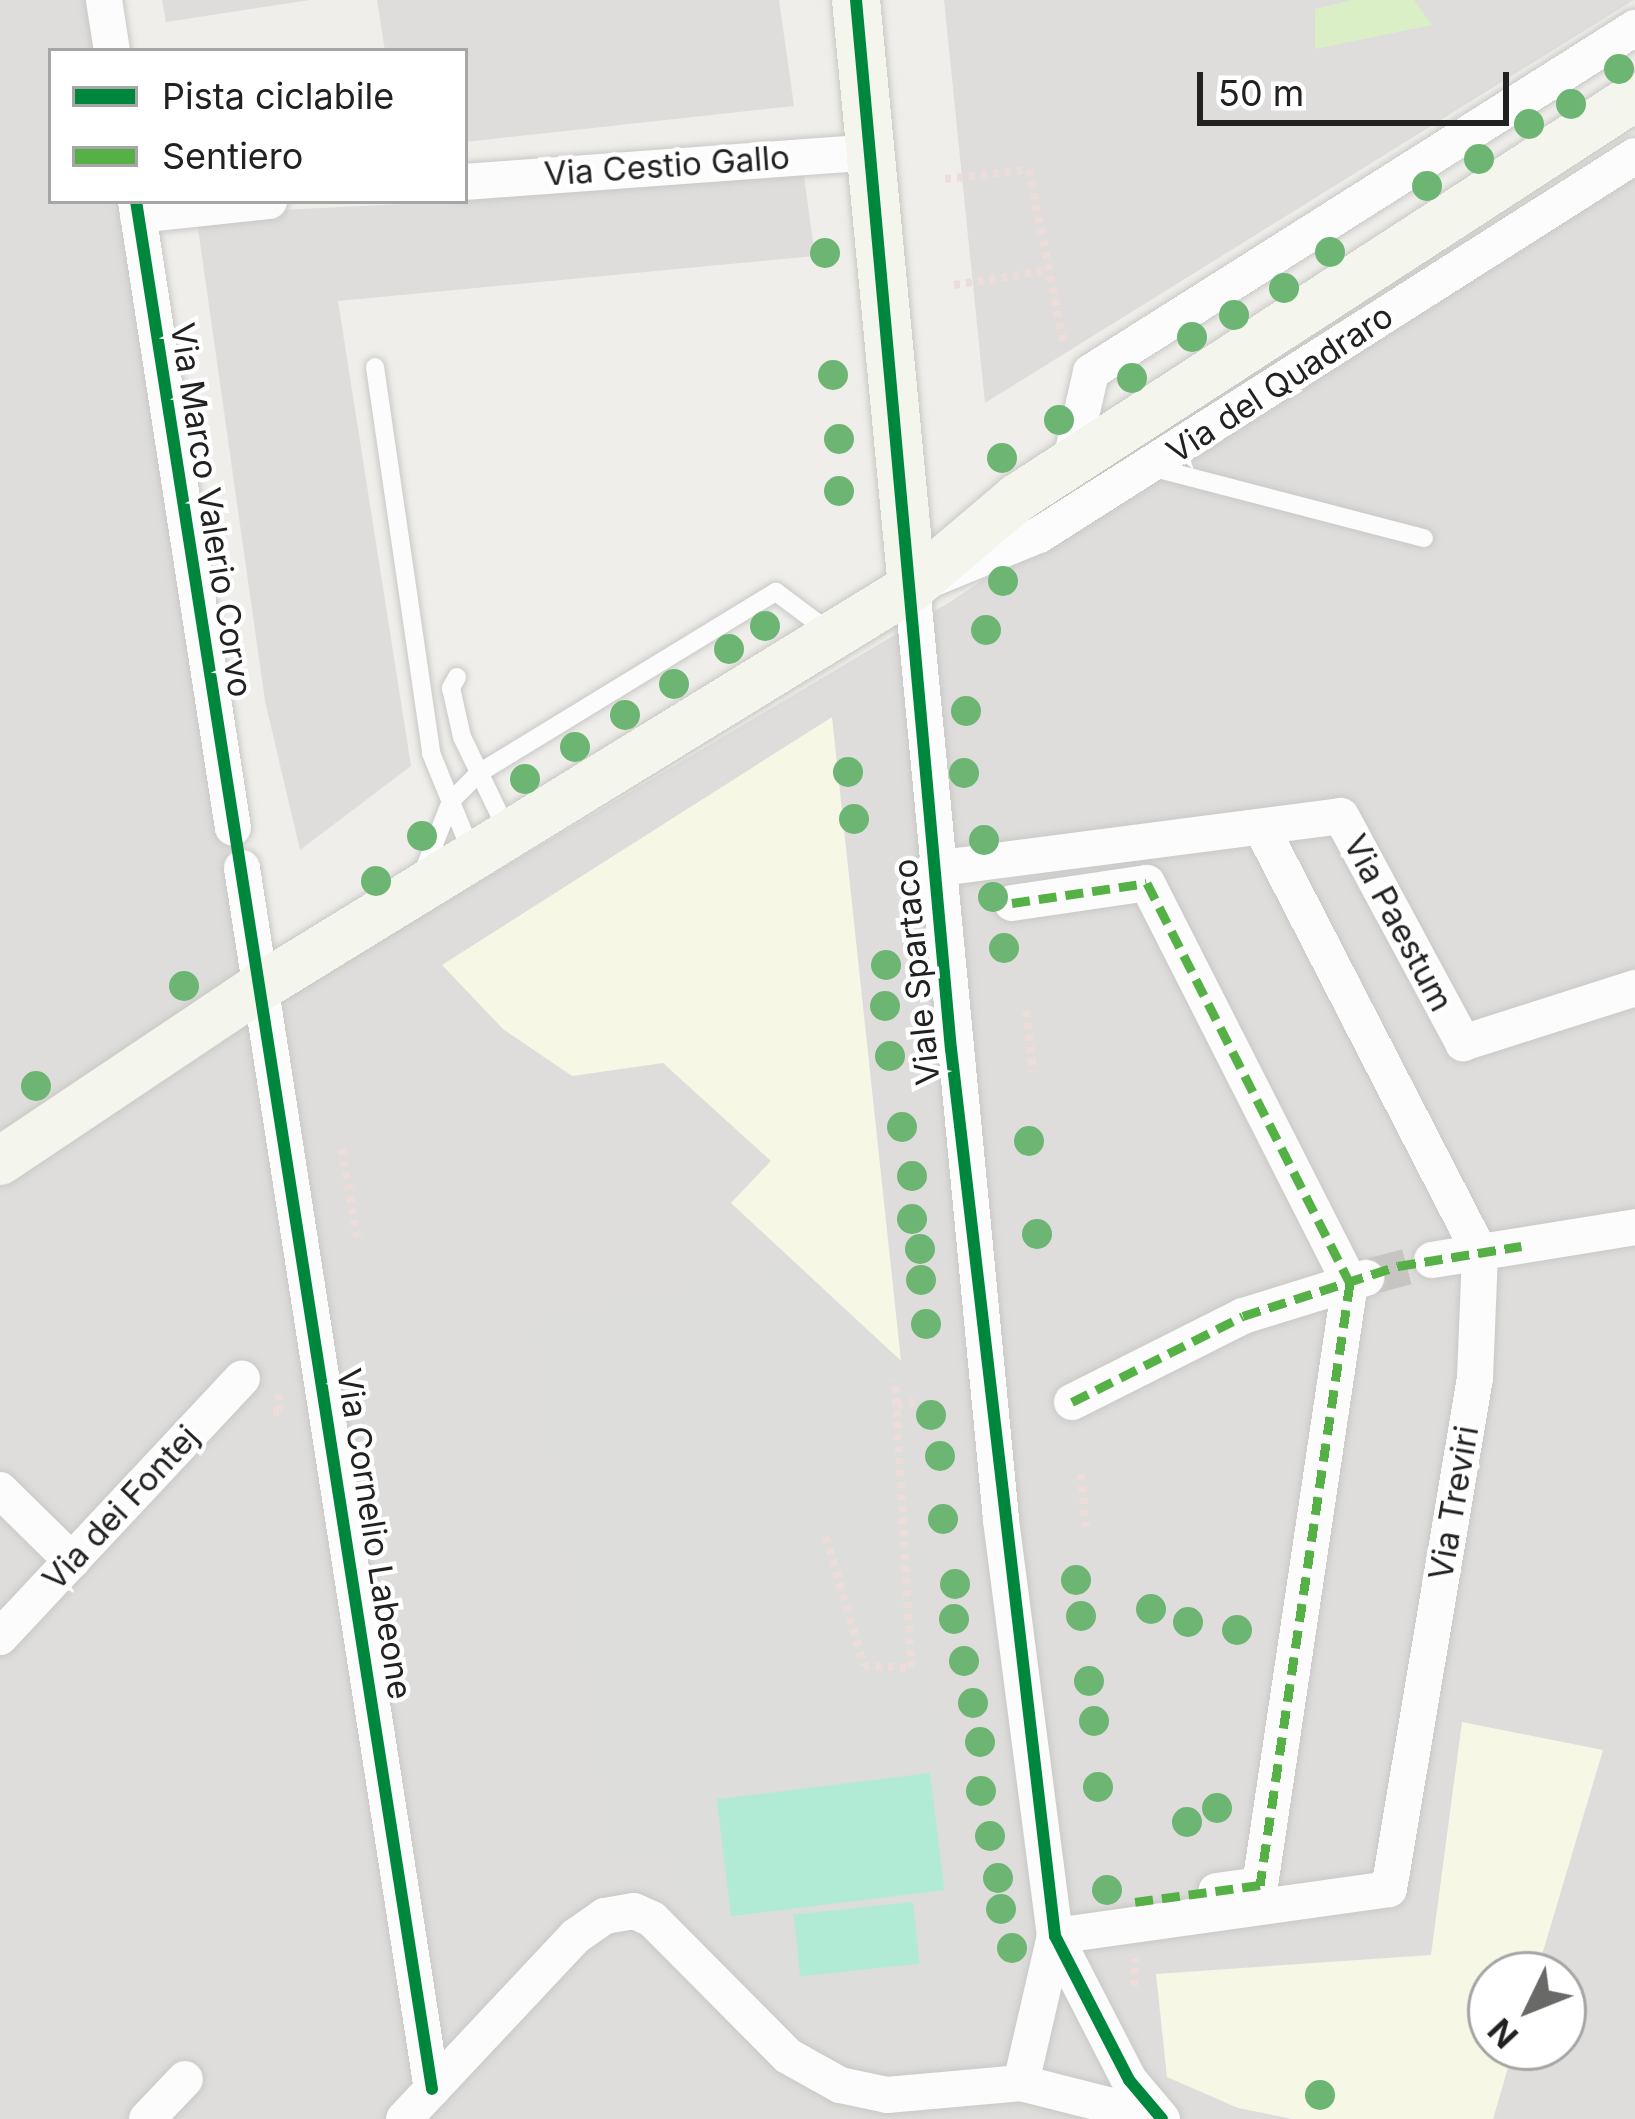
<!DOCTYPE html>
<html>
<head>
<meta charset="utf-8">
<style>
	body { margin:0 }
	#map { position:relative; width:1635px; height:2119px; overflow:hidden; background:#efeeea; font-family:Inter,sans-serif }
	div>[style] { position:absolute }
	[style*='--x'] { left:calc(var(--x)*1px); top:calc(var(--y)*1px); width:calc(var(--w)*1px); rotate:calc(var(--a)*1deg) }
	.residential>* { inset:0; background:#dedddb }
	.education>* { inset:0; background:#f7f7e6 }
	.religious>* { inset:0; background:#dddddb }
	.grass>* { inset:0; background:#daefc6 }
	.pitch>* { inset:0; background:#b1ebd5; transform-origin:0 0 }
	.street-tunnel>* { height:36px; margin-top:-18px; transform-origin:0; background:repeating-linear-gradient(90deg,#c6c5c2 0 36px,transparent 0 54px) }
	.path>* { height:8px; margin-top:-4px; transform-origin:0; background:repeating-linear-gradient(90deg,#ecddda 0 6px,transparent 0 12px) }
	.roads { filter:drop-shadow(0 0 3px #c8c8c6) drop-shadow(0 0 3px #c8c8c6) }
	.lane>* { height:18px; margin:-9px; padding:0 9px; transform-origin:9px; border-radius:9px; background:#fdfcfc }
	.street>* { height:36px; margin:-18px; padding:0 18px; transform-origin:18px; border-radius:18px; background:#fdfcfc }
	.secondary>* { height:48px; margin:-24px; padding:0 24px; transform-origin:24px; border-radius:24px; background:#f4f5ec }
	.quiet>* { height:9px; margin-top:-4.5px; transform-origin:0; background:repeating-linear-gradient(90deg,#55b145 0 18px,transparent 0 27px) }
	.cycleway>* { height:12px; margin:-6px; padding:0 6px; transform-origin:6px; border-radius:6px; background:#00873e }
	.trees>* { width:30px; height:30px; margin:-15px; border-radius:50%; background:#6db573 }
	span { translate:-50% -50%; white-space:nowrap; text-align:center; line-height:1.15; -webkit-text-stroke:9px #fff; paint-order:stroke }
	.street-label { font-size:33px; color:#212121 }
	.legend { position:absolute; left:48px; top:48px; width:420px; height:156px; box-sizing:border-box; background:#fff; border:3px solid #a6a6a6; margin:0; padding:15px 21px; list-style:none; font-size:36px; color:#212121 }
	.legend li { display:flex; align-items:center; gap:24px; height:60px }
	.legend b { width:60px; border:3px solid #a6a6a6 }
	.north { position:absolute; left:1467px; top:1951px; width:120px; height:120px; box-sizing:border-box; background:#fff; border:3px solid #a6a6a6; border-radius:50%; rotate:227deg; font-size:33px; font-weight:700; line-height:48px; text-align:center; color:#212121 }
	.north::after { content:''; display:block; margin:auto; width:42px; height:54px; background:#696967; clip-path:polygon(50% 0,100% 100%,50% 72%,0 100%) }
	.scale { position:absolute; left:1197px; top:72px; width:312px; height:54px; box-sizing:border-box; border:6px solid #212121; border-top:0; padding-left:15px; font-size:36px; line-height:42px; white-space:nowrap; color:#212121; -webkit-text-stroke:9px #fff; paint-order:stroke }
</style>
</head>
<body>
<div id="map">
	<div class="residential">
		<div style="clip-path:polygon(evenodd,0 0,100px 0,109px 51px,51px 51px,51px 201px,134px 201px,269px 1007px,950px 602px,1635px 144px,1635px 2119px,0 2119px,0 0,1491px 1975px,1563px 1975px,1563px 2047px,1491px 2047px,1491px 1975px)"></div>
		<div style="clip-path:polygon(162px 0,310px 0,166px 22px)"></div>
		<div style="clip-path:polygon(377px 0,779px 0,794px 106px,465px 142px,465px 51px,385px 51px)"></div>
		<div style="clip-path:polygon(944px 0,1634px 0,985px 403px)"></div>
		<div style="clip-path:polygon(802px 163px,815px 256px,338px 301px,411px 766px,300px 850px,265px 701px,196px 214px,465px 201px,465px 191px)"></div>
	</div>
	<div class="education">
		<div style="clip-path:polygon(832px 717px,901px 1361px,731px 1203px,771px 1161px,663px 1063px,572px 1076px,503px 1029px,442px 965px)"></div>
		<div style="clip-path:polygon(1462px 1722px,1603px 1750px,1536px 1975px,1491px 1975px,1491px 2047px,1514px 2047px,1493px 2119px,1293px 2119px,1238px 2108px,1167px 2077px,1156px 1974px,1431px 1955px)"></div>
	</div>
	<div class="religious">
		<div style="clip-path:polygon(799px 1267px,901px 1361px,965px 1994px,781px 2004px,666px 1878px,668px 1857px,613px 1865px,532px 1318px)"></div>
	</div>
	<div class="grass">
		<div style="clip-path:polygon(1352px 0,1414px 0,1432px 25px,1315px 49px,1315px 9px)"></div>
	</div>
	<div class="pitch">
		<div style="left:930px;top:1773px;width:118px;height:215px;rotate:83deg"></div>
		<div style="left:913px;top:1902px;width:62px;height:120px;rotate:84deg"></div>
	</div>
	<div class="street-tunnel">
		<div style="--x:1372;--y:1276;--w:62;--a:-14.9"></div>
	</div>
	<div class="path">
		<div style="--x:945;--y:179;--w:84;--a:-6.1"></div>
		<div style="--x:1029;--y:170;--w:178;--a:78.7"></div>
		<div style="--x:954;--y:285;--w:96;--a:-9"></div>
		<div style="--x:1026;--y:1011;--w:61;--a:83.5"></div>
		<div style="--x:342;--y:1149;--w:95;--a:80.3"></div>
		<div style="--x:897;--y:1405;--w:20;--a:-9"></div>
		<div style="--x:273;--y:1412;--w:6;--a:0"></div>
		<div style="--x:279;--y:1412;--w:21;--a:-93"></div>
		<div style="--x:1081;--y:1474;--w:53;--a:84.6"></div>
		<div style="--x:826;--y:1537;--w:134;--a:73.6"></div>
		<div style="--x:864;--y:1666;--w:47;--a:2.4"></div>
		<div style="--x:911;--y:1668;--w:289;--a:-93.2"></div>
		<div style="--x:1134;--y:1986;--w:28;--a:-88"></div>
	</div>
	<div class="roads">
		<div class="lane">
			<div style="--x:375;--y:367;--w:390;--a:81.7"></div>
			<div style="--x:431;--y:753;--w:111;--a:67.8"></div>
			<div style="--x:1151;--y:467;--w:282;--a:14.6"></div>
			<div style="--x:457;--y:677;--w:13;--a:119"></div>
			<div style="--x:451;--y:688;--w:50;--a:77.3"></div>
			<div style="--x:462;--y:737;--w:106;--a:64.2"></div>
			<div style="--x:422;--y:875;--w:79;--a:-68.6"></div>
			<div style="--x:451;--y:801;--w:40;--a:-45"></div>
			<div style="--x:479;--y:773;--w:348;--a:-31.4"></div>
			<div style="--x:776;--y:592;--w:69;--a:36.7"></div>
		</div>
		<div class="street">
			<div style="--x:104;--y:0;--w:52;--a:81.1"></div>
			<div style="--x:465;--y:182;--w:406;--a:-4.2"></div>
			<div style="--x:136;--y:201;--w:634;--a:81.21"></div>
			<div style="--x:138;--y:215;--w:132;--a:-6.1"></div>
			<div style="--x:1070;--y:464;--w:94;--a:-77.1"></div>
			<div style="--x:1091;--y:372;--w:644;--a:-32.31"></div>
			<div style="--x:242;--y:868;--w:1236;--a:81.16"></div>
			<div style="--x:933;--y:869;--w:411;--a:-7.4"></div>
			<div style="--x:1341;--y:816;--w:258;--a:61.7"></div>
			<div style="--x:1463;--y:1043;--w:181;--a:-17.7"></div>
			<div style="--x:1012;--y:903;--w:136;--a:-8.4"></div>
			<div style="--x:1147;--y:883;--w:449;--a:63.1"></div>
			<div style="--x:1350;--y:1283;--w:609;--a:98.5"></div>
			<div style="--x:1260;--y:1885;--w:44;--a:172.2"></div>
			<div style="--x:1432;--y:1260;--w:206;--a:-9.2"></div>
			<div style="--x:1072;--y:1402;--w:191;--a:-26.7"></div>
			<div style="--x:1243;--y:1316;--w:129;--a:-17.2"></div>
			<div style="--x:0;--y:1490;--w:101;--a:44.6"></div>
			<div style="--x:0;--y:1637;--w:354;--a:-46.9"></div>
			<div style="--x:1055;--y:1936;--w:337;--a:-8"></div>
			<div style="--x:1389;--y:1889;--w:518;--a:-80.45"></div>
			<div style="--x:1475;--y:1378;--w:125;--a:-87.7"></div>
			<div style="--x:1480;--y:1253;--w:477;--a:-117.2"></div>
			<div style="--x:1021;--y:2083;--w:151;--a:-77"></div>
			<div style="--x:147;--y:2119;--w:55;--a:-46.5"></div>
			<div style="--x:404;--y:2119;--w:251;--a:-46.8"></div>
			<div style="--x:576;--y:1936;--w:35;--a:-35"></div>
			<div style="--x:605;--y:1916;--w:29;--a:-10"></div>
			<div style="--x:634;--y:1911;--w:20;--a:24"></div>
			<div style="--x:652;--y:1919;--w:193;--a:45.2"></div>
			<div style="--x:788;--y:2056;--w:60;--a:29.1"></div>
			<div style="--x:840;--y:2085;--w:48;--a:12"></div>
			<div style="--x:887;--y:2095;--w:135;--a:-5.1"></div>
			<div style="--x:1021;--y:2083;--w:142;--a:14.2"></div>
			<div style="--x:1162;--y:2119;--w:51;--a:-130.2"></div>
			<div style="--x:1129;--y:2080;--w:162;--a:-117.2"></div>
			<div style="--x:1055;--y:1936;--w:420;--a:-97.4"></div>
			<div style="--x:1001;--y:1519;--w:936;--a:-95.45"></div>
			<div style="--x:912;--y:587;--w:137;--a:-22.3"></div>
			<div style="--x:1039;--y:535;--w:706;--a:-32.45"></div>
		</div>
		<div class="secondary">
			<div style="--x:856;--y:0;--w:590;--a:84.55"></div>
			<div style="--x:0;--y:1161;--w:313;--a:-33.8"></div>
			<div style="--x:260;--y:987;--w:765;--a:-31.53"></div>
			<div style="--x:912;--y:587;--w:138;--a:-40.3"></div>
			<div style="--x:1017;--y:498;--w:737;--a:-32.98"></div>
		</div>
	</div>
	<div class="quiet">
		<div style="--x:1012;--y:903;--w:136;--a:-8.4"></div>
		<div style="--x:1147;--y:883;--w:449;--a:63.1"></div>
		<div style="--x:1350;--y:1283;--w:609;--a:98.5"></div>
		<div style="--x:1260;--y:1885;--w:126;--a:172.3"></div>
		<div style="--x:1072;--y:1402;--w:191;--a:-26.7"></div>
		<div style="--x:1243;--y:1316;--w:163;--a:-17.9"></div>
		<div style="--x:1398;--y:1266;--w:125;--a:-9.2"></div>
	</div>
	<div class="cycleway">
		<div style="--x:856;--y:0;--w:1053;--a:84.83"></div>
		<div style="--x:951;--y:1049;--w:893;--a:83.31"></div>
		<div style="--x:1055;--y:1936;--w:162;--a:62.8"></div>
		<div style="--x:1129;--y:2080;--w:51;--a:49.8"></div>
		<div style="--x:136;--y:201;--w:1911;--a:81.09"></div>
	</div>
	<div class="trees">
		<div style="left:1619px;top:69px"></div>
		<div style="left:1571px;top:104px"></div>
		<div style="left:1529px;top:124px"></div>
		<div style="left:1479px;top:159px"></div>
		<div style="left:1427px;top:186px"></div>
		<div style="left:1330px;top:252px"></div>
		<div style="left:825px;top:253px"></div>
		<div style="left:1284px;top:288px"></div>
		<div style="left:1234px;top:315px"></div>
		<div style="left:1192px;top:337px"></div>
		<div style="left:833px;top:375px"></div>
		<div style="left:1132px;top:378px"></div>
		<div style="left:1059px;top:420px"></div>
		<div style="left:839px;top:439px"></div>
		<div style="left:1002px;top:458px"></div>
		<div style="left:839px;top:491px"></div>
		<div style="left:1003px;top:581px"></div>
		<div style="left:765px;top:626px"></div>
		<div style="left:986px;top:630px"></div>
		<div style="left:729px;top:649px"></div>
		<div style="left:674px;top:684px"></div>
		<div style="left:966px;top:711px"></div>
		<div style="left:625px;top:715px"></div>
		<div style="left:575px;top:747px"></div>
		<div style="left:848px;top:772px"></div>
		<div style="left:964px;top:773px"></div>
		<div style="left:525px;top:779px"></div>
		<div style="left:854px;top:819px"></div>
		<div style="left:422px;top:836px"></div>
		<div style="left:984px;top:840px"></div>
		<div style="left:376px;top:881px"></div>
		<div style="left:993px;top:897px"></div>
		<div style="left:1004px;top:948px"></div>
		<div style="left:886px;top:965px"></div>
		<div style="left:184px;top:986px"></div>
		<div style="left:885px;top:1006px"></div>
		<div style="left:890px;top:1056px"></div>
		<div style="left:36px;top:1086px"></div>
		<div style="left:902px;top:1127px"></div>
		<div style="left:1029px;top:1141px"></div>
		<div style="left:912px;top:1176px"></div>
		<div style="left:912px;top:1219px"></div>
		<div style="left:1037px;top:1234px"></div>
		<div style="left:920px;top:1249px"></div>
		<div style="left:921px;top:1280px"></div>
		<div style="left:926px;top:1324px"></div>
		<div style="left:931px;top:1415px"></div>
		<div style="left:940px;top:1456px"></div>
		<div style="left:943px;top:1519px"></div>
		<div style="left:1076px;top:1580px"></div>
		<div style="left:955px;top:1584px"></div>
		<div style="left:1151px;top:1609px"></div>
		<div style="left:1081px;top:1616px"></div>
		<div style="left:954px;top:1619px"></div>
		<div style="left:1188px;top:1622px"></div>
		<div style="left:1237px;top:1630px"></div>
		<div style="left:964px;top:1661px"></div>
		<div style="left:1089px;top:1681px"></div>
		<div style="left:973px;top:1703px"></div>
		<div style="left:1094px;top:1721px"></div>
		<div style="left:980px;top:1742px"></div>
		<div style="left:1098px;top:1787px"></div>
		<div style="left:981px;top:1791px"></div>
		<div style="left:1217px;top:1808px"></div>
		<div style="left:1187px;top:1822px"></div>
		<div style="left:990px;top:1836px"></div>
		<div style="left:998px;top:1878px"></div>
		<div style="left:1107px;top:1890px"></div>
		<div style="left:1001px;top:1909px"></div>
		<div style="left:1012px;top:1948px"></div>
		<div style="left:1320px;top:2095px"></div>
	</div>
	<div class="street-label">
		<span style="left:667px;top:166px;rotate:-4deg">Via Cestio Gallo</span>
		<span style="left:1280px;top:384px;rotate:-33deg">Via del Quadraro</span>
		<span style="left:211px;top:510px;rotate:81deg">Via Marco Valerio Corvo</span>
		<span style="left:1398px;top:923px;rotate:62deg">Via Paestum</span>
		<span style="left:917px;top:972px;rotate:-96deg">Viale Spartaco</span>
		<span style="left:1454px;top:1503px;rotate:-80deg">Via Treviri</span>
		<span style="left:121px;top:1508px;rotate:-47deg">Via dei Fontej</span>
		<span style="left:374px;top:1534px;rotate:81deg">Via Cornelio Labeone</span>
	</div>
	<ul class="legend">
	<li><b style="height:15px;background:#00873e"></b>Pista ciclabile</li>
	<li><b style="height:15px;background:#55b145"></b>Sentiero</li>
	</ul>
	<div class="north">N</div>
	<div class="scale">50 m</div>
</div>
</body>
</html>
